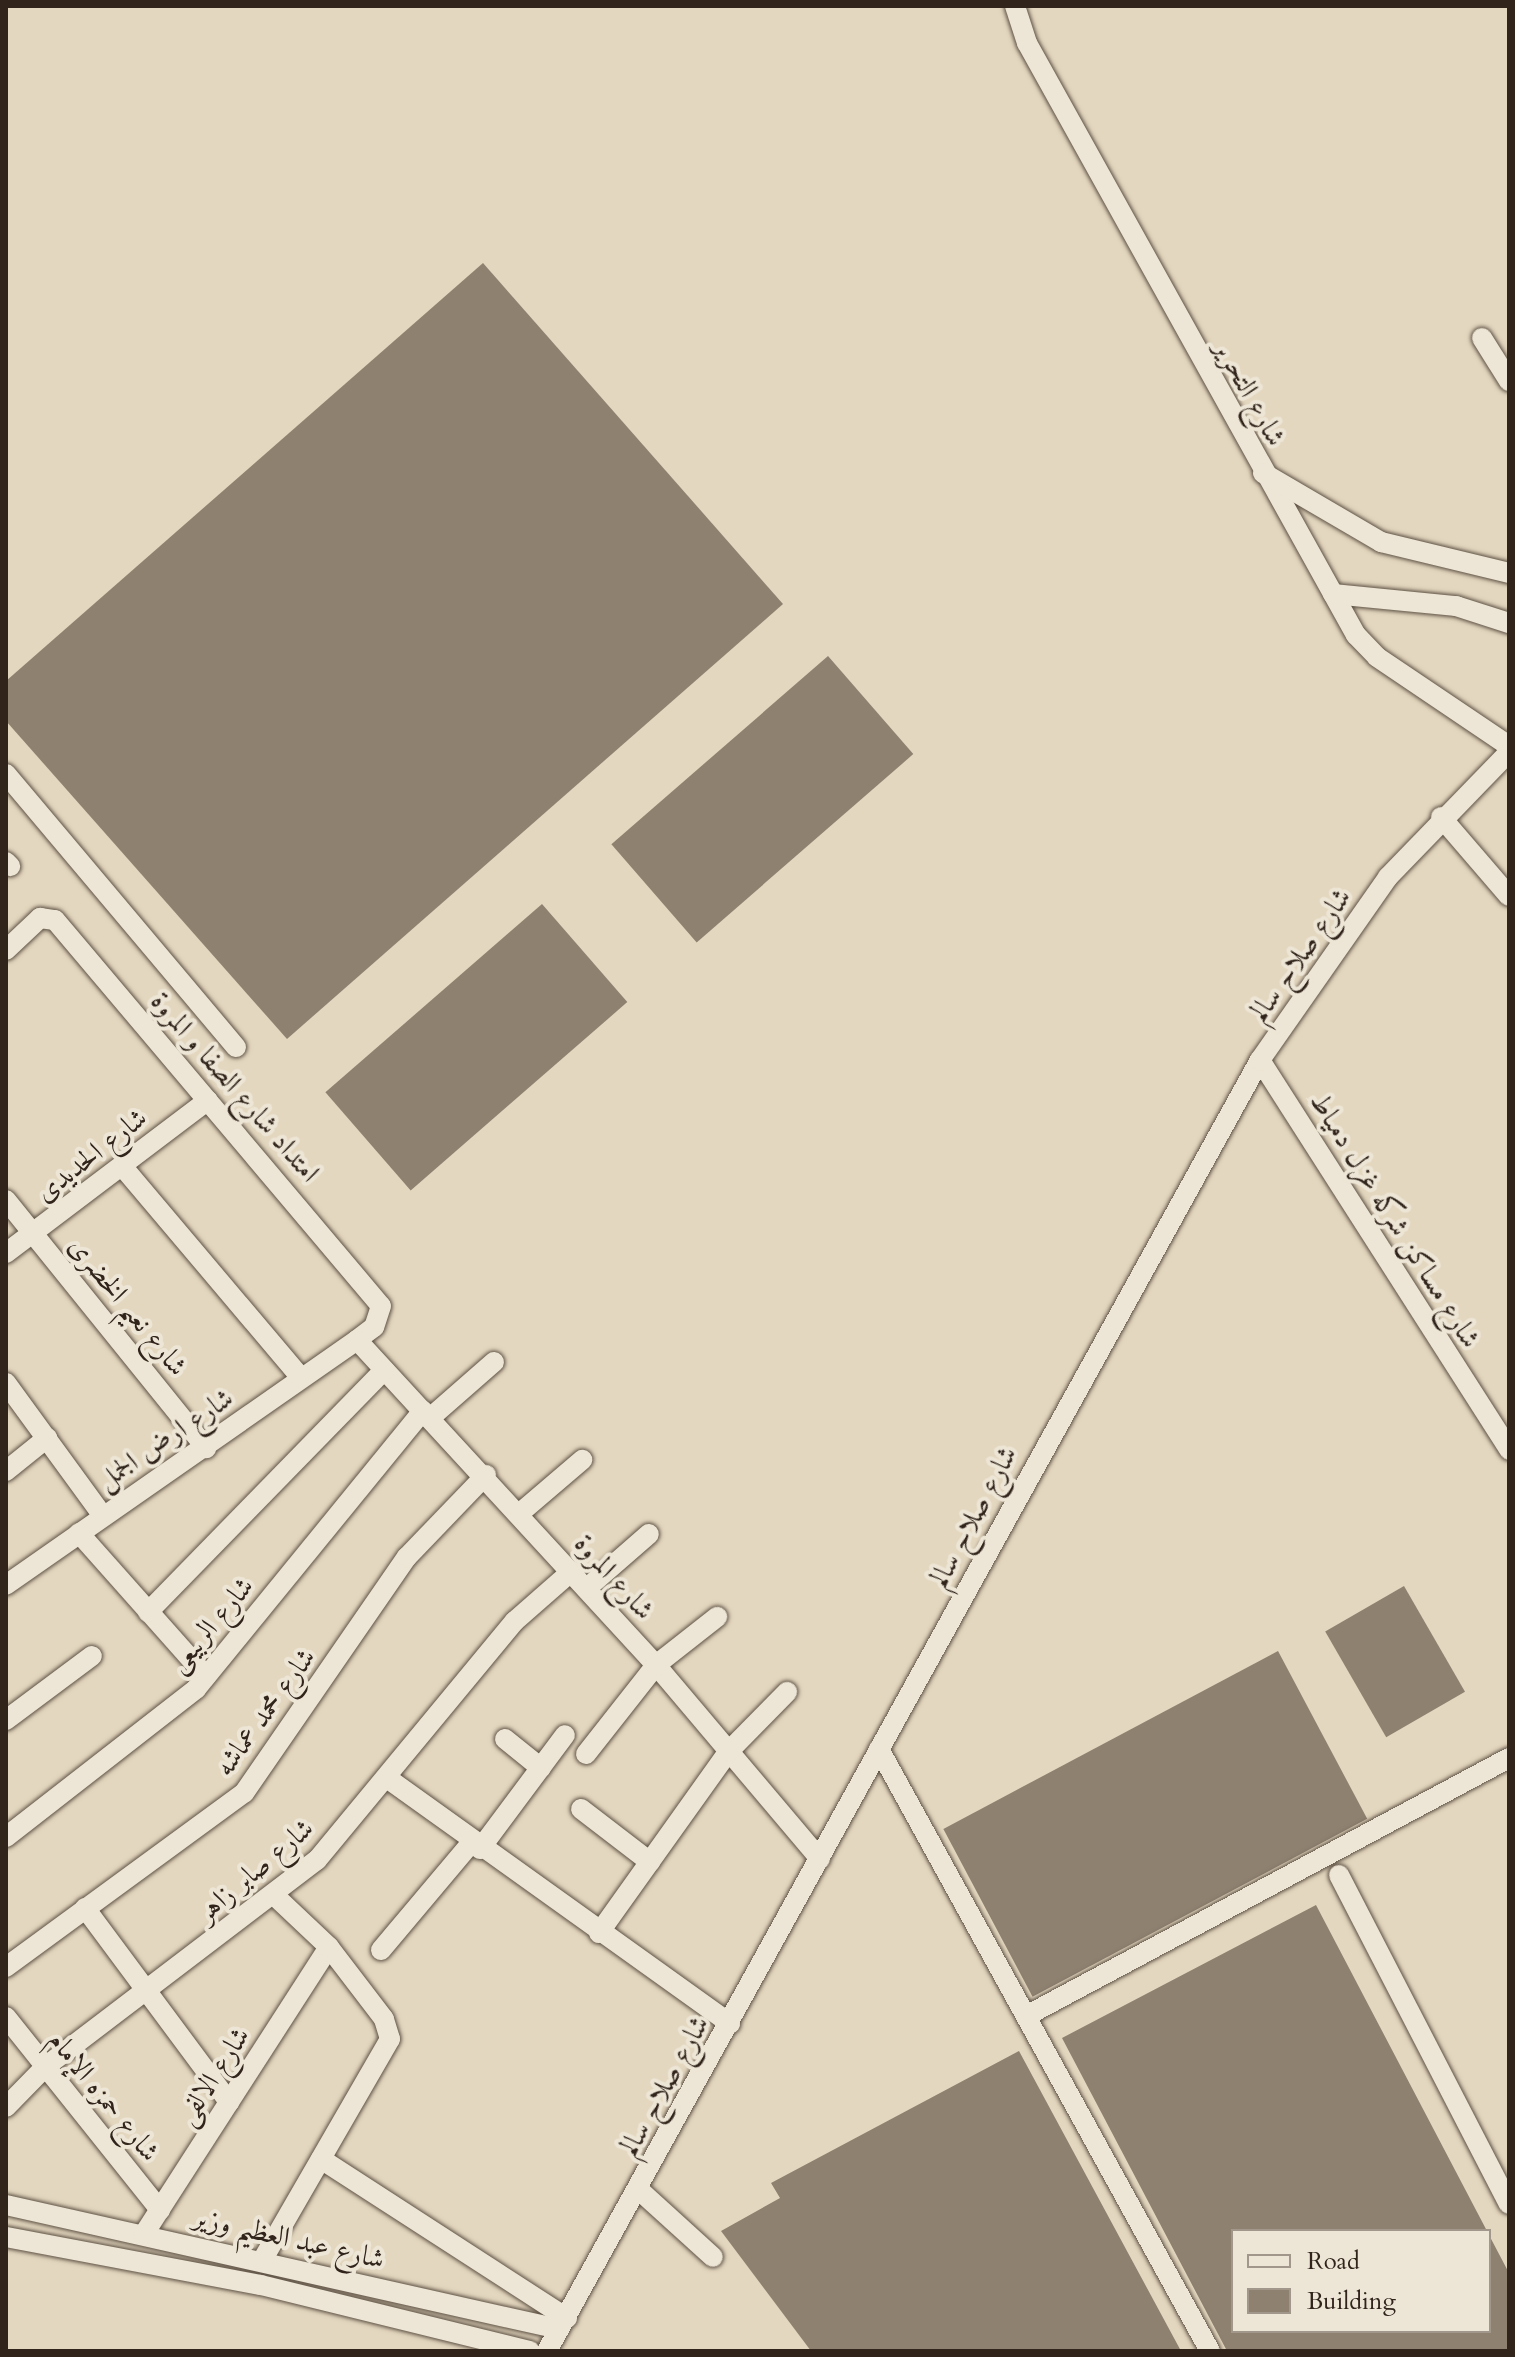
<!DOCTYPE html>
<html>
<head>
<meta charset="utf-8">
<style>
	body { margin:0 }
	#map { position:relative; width:1515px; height:2357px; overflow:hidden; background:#e4d7bf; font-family:Cardo,Amiri,serif }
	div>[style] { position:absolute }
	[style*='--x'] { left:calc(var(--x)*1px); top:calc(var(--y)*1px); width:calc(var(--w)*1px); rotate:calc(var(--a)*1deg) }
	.building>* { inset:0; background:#8e8170; transform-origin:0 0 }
	.roads { filter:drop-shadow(0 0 2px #5d5144) drop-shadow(0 0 2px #5d5144) }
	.minor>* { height:20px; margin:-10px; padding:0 10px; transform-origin:10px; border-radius:10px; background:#ede5d5 }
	span { translate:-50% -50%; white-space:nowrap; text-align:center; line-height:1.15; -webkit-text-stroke:8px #ede5d5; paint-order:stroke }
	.street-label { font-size:28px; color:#30241b }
	.frame { position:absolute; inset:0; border:8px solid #30241b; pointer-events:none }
	.legend { position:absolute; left:1231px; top:2229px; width:260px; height:104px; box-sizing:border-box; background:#ede5d5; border:2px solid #a1988b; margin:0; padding:10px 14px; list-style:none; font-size:24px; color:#30241b }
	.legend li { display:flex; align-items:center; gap:16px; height:40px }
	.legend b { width:40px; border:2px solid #a1988b }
</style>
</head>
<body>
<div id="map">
	<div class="building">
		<div style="clip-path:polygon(483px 263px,783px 604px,287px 1039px,6px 721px,6px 681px)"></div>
		<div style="left:828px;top:656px;width:130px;height:287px;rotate:49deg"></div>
		<div style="left:542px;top:904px;width:130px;height:287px;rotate:49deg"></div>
		<div style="left:1404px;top:1586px;width:122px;height:91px;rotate:60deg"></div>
		<div style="left:1278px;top:1651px;width:190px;height:379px;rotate:62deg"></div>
		<div style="clip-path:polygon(1316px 1905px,1487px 2231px,1233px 2231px,1233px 2331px,1489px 2331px,1489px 2235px,1509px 2273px,1509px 2351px,1227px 2351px,1062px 2038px)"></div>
		<div style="clip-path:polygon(1019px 2051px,1181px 2351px,811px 2351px,721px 2231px,780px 2198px,771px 2183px)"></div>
	</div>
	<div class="roads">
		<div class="minor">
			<div style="--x:1015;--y:6;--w:39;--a:72"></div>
			<div style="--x:1027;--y:43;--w:677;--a:60.94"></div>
			<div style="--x:1356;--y:635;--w:30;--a:46"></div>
			<div style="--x:1377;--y:657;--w:159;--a:34"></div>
			<div style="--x:1482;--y:338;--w:51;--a:57.9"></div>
			<div style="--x:1263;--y:473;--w:137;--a:30.3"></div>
			<div style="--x:1381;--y:542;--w:132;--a:13.6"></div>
			<div style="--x:1333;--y:594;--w:124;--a:5.6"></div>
			<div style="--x:1456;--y:606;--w:56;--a:17.8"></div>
			<div style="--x:6;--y:774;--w:357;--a:49.9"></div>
			<div style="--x:1441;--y:817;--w:104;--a:49.3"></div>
			<div style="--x:6;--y:862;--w:6;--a:45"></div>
			<div style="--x:6;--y:950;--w:47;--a:-43.3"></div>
			<div style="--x:40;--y:918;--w:15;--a:8"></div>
			<div style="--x:55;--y:920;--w:505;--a:49.82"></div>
			<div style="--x:381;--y:1306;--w:22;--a:108"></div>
			<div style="--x:374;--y:1327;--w:21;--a:143"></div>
			<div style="--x:357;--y:1340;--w:428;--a:145.1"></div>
			<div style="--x:1260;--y:1060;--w:463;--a:57.4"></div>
			<div style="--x:122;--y:1166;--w:277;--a:49.8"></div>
			<div style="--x:6;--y:1200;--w:319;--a:51.1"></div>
			<div style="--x:6;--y:1253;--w:253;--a:-37.1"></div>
			<div style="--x:357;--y:1340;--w:442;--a:47.4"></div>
			<div style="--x:656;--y:1665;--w:254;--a:49.8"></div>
			<div style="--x:6;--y:1383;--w:165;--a:53.9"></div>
			<div style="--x:430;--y:1418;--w:85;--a:-41.2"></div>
			<div style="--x:6;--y:1471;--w:53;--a:-38.8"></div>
			<div style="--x:520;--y:1513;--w:82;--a:-40.5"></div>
			<div style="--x:79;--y:1533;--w:191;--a:48.4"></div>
			<div style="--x:587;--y:1588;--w:82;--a:-41.1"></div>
			<div style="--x:148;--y:1612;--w:338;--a:-45.7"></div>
			<div style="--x:6;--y:1720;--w:107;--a:-36.7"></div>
			<div style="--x:505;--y:1739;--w:46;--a:38.9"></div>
			<div style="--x:879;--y:1749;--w:687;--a:61.2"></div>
			<div style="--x:586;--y:1754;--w:113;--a:-51.8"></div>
			<div style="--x:656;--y:1665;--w:78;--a:-38.2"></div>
			<div style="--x:387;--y:1778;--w:422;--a:35.6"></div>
			<div style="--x:581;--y:1809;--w:87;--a:37.5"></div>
			<div style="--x:6;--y:1837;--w:241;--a:-37.9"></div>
			<div style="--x:196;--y:1689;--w:359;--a:-50.8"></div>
			<div style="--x:480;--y:1849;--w:142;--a:-53.3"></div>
			<div style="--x:1339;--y:1875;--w:370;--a:62.7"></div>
			<div style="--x:85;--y:1908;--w:242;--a:53.4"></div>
			<div style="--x:599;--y:1933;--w:224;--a:-54.5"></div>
			<div style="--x:729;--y:1751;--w:83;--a:-45.5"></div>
			<div style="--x:381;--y:1950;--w:140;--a:-49.9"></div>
			<div style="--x:6;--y:1967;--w:295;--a:-36.2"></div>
			<div style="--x:244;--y:1793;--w:287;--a:-55.4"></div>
			<div style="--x:407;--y:1557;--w:114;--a:-46.1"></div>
			<div style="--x:1026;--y:2016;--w:548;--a:-28.11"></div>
			<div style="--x:6;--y:2017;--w:247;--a:51.4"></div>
			<div style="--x:6;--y:2107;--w:56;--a:-45.7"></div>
			<div style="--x:45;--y:2067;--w:342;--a:-37.3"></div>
			<div style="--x:317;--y:1860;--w:310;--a:-50.4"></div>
			<div style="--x:515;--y:1621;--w:76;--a:-41.3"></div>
			<div style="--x:321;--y:2159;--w:293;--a:32.9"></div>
			<div style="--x:638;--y:2189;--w:101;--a:42.2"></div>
			<div style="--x:6;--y:2205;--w:567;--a:12.64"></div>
			<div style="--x:144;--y:2234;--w:341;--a:-57.2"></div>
			<div style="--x:6;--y:2237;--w:259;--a:10.7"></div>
			<div style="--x:261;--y:2285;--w:277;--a:13.8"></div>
			<div style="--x:263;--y:2259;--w:254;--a:-60"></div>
			<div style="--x:390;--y:2039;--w:21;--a:-107"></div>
			<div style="--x:384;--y:2019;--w:91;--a:-127.4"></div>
			<div style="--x:329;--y:1947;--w:74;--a:-136.6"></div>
			<div style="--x:547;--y:2351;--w:1475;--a:-61.09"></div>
			<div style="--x:1260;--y:1060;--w:223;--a:-55"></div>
			<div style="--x:1388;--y:877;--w:174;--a:-45.9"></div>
		</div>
	</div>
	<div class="street-label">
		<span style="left:1250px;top:393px;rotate:61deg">شارع التحرير</span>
		<span style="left:1300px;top:955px;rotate:-55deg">شارع صلاح سالم</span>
		<span style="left:235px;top:1087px;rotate:49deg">امتداد شارع الصفا و المروة</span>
		<span style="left:91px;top:1155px;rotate:-38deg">شارع الحديدى</span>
		<span style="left:1395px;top:1220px;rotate:58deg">شارع مساكن شركه غزل دمياط</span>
		<span style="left:128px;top:1306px;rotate:51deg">شارع نعيم الخضرى</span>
		<span style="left:165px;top:1439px;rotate:-34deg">شارع ارض الجمل</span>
		<span style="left:973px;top:1517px;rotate:-62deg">شارع صلاح سالم</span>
		<span style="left:614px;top:1577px;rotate:48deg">شارع المروة</span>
		<span style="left:211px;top:1625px;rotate:-50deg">شارع الربيعى</span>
		<span style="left:265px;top:1712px;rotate:-54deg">شارع محمد عماشه</span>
		<span style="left:255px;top:1870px;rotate:-40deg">شارع صابر زاهر</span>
		<span style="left:213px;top:2076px;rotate:-57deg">شارع الالفى</span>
		<span style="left:664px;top:2086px;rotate:-61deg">شارع صلاح سالم</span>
		<span style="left:104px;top:2096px;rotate:51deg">شارع حمزه الإمام</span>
		<span style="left:289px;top:2238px;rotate:13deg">شارع عبد العظيم وزير</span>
	</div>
	<div class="frame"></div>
	<ul class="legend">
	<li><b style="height:10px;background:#ede5d5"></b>Road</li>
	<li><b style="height:22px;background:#8e8170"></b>Building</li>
	</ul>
</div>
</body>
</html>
